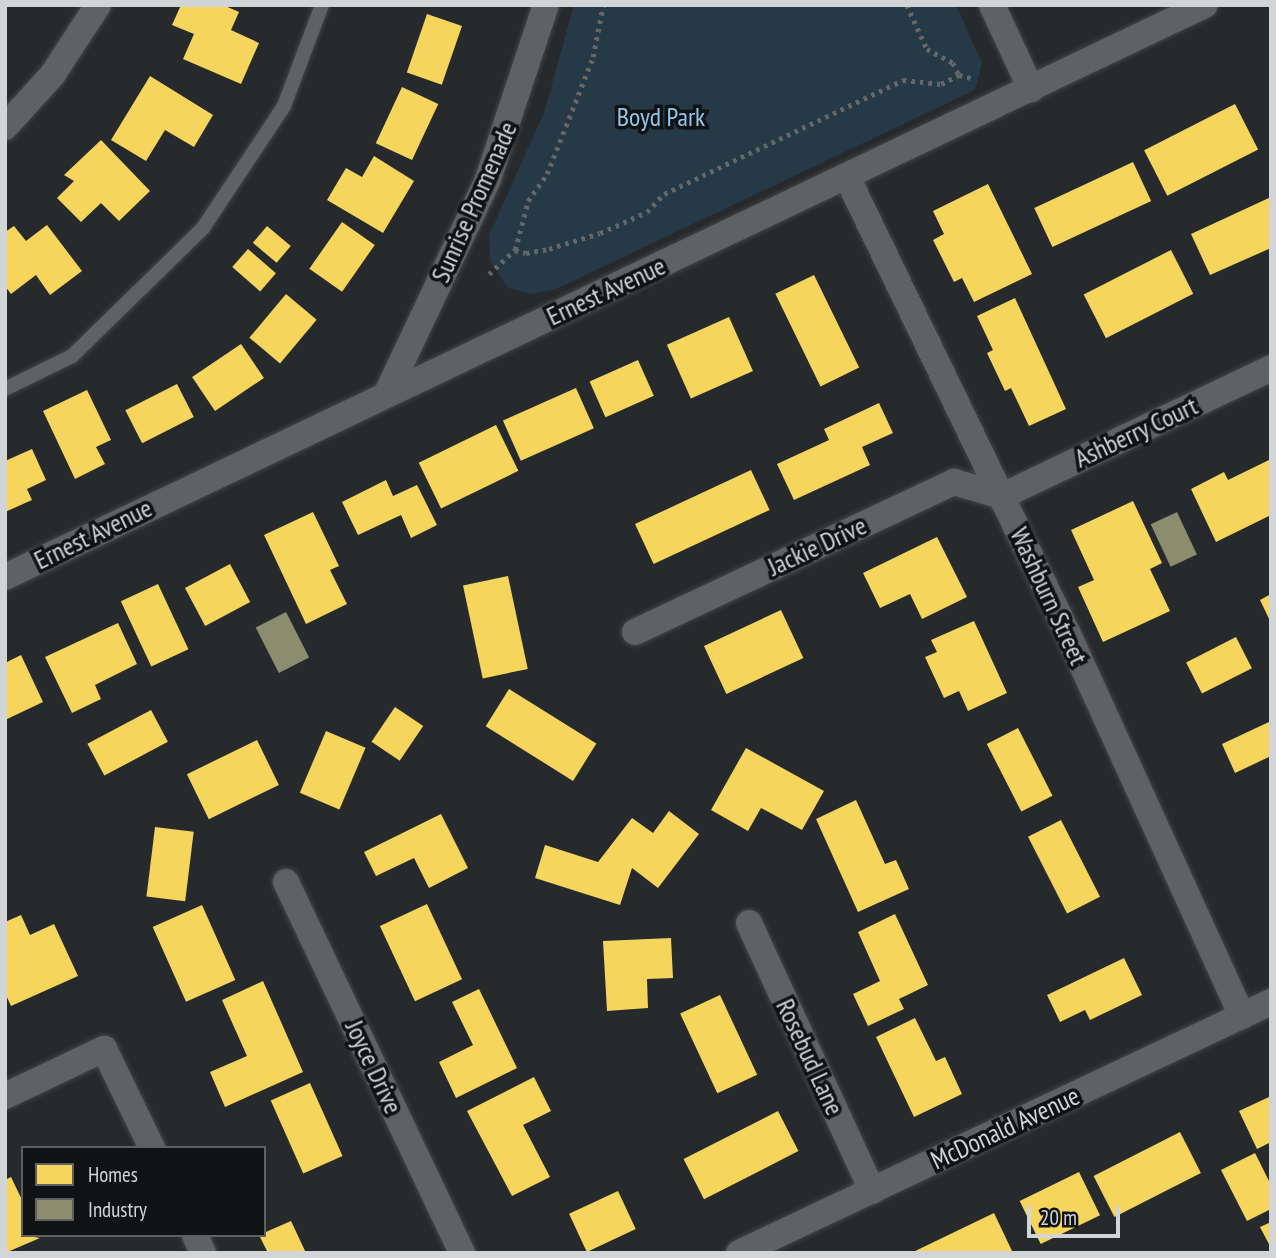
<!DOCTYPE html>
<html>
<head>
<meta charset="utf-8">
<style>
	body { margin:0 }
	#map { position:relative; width:1276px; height:1258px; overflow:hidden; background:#272a2c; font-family:"PT Sans Narrow",sans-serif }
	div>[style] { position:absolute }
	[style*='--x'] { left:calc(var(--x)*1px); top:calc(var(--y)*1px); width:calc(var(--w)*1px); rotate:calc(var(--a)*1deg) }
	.green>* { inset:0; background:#263946 }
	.homes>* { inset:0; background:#f6d55c; transform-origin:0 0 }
	.industry>* { inset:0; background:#8c8c6e; transform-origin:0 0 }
	.path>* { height:4.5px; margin-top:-2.25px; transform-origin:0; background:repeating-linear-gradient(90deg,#646668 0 3.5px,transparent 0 8.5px) }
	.roads { filter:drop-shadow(0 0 2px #434547) drop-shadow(0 0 2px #434547) }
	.lane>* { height:14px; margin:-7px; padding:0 7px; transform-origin:7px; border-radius:7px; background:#606163 }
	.street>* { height:26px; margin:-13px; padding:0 13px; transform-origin:13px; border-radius:13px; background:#606163 }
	span { translate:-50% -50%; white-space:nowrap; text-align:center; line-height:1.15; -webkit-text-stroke:7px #101213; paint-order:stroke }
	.park-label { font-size:26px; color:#90c7ed }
	.street-label { font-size:26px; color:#d2d5d7 }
	.frame { position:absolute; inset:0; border:7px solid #d2d5d7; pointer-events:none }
	.legend { position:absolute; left:21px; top:1146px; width:245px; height:91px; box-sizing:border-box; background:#101213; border:2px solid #5e6061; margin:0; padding:9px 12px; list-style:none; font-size:21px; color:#d2d5d7 }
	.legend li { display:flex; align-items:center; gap:14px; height:35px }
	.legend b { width:35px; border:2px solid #5e6061 }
	.scale { position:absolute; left:1027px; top:1206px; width:93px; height:32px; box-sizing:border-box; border:4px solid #d2d5d7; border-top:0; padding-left:9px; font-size:21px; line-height:24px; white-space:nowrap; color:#d2d5d7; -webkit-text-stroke:5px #101213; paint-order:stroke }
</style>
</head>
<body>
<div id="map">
	<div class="green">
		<div style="clip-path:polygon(574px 5px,956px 5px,982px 63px,975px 90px,556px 289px,532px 294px,508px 288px,490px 261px,489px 235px,544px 113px)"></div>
	</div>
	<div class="homes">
		<div style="clip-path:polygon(181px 5px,223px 5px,239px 12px,231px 30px,259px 43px,241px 84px,183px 59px,194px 34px,172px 25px)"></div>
		<div style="left:427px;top:14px;width:37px;height:62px;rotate:19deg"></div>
		<div style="clip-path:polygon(150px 76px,213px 115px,194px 147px,165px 130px,146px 161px,111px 140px)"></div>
		<div style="left:402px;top:87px;width:40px;height:62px;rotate:25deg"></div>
		<div style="left:1235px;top:104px;width:51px;height:102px;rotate:63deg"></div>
		<div style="clip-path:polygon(101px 140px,150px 191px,119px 221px,101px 203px,81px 222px,57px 198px,74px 181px,64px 175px)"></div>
		<div style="clip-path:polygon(374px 156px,414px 181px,383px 233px,327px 200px,346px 168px,362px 177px)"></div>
		<div style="left:1133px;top:162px;width:43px;height:109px;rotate:65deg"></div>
		<div style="clip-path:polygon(988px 184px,1032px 274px,974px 302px,962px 278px,954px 282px,933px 240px,944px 234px,933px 211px)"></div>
		<div style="clip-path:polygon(1271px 197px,1271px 248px,1210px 275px,1191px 234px)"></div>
		<div style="left:342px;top:222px;width:40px;height:57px;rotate:35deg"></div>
		<div style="clip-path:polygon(47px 225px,82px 271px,50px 295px,36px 275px,11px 294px,5px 286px,5px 232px,14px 226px,26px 241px)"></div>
		<div style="left:267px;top:226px;width:31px;height:22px;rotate:40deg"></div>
		<div style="left:248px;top:249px;width:37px;height:24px;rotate:41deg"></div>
		<div style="left:1171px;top:250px;width:49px;height:98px;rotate:63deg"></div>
		<div style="left:814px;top:275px;width:103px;height:43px;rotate:64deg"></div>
		<div style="left:286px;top:294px;width:40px;height:57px;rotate:40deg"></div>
		<div style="clip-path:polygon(1015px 298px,1066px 409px,1029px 426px,1011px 388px,1005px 391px,987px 353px,993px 350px,977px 316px)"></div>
		<div style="left:729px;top:317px;width:59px;height:68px;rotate:66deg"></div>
		<div style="left:241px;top:344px;width:41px;height:59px;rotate:56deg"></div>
		<div style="left:638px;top:360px;width:39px;height:53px;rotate:66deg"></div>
		<div style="left:177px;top:384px;width:37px;height:58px;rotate:63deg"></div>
		<div style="left:576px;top:388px;width:44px;height:80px;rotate:66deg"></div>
		<div style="clip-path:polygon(87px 390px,111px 440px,96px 447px,105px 464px,75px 479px,43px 411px)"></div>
		<div style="clip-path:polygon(879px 403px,893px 433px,862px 447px,870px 465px,794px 500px,777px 464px,829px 440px,824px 429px)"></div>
		<div style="left:496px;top:425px;width:51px;height:86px;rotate:64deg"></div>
		<div style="clip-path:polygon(32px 449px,46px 480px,27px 489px,32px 500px,5px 512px,5px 461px)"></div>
		<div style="clip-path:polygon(1271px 459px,1271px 515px,1216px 542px,1191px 489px,1224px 472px,1228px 480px)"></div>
		<div style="left:751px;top:470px;width:44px;height:128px;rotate:65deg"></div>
		<div style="clip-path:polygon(386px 480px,393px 496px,417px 485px,437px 525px,411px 538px,401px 515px,358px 535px,342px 502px)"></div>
		<div style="clip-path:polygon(1133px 501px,1162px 563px,1150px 569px,1170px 611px,1103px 642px,1078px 587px,1094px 580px,1071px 530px)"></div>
		<div style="clip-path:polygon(313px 512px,339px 566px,330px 570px,347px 604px,306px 624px,264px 535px)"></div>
		<div style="clip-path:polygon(937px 537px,967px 597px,922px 619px,910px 594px,880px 608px,863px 573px)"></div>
		<div style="left:230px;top:564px;width:43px;height:51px;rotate:62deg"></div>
		<div style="left:508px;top:576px;width:95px;height:46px;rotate:78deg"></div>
		<div style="left:158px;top:584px;width:72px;height:41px;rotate:65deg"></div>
		<div style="clip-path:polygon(1271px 594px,1271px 623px,1260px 600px)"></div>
		<div style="left:781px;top:610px;width:53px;height:85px;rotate:65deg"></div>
		<div style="clip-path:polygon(974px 621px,1007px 693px,968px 711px,959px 691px,944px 698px,925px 657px,937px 652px,931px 640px)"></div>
		<div style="clip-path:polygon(118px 623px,137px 664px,95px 685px,101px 699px,72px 713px,45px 657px)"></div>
		<div style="left:1236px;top:637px;width:35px;height:56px;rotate:63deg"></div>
		<div style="clip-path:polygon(21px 655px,43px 702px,5px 720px,5px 663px)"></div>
		<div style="left:509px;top:689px;width:103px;height:44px;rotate:32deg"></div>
		<div style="left:395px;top:707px;width:34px;height:42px;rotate:34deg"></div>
		<div style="left:151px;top:710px;width:36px;height:72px;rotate:62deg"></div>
		<div style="clip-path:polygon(1271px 721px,1271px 756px,1235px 773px,1222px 744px)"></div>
		<div style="left:1018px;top:728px;width:76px;height:35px;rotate:63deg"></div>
		<div style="left:326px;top:731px;width:43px;height:67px;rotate:23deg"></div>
		<div style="left:257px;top:740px;width:50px;height:78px;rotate:64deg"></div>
		<div style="clip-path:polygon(746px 748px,824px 791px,802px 830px,761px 808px,748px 831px,711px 810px)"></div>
		<div style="clip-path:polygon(856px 800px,885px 864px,896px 860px,909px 889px,858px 912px,816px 819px)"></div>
		<div style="clip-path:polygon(669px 811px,699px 834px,658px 888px,632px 868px,620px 905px,535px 878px,545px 845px,598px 862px,632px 818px,653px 833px)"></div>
		<div style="clip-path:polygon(441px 814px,468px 868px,429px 888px,414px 858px,376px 876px,364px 852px)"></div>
		<div style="left:1061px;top:820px;width:86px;height:37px;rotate:63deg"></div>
		<div style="left:155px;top:827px;width:39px;height:70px;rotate:7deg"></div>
		<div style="left:427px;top:904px;width:83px;height:52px;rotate:65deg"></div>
		<div style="left:202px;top:905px;width:82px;height:54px;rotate:66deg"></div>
		<div style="clip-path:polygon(895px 914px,928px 985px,899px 999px,904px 1009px,868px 1026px,853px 994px,880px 981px,858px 932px)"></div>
		<div style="clip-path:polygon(21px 915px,30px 935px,54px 924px,78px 976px,11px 1006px,5px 993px,5px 922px)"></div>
		<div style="clip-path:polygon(671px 938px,673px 978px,647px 979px,648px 1008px,607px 1011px,603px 941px)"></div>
		<div style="clip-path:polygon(1124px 958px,1142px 995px,1090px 1020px,1085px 1010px,1060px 1022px,1047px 995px)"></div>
		<div style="clip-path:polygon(263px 981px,303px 1072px,225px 1107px,210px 1072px,247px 1056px,222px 1000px)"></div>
		<div style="clip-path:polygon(479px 989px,517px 1068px,456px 1098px,439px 1062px,473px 1045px,452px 1002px)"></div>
		<div style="left:720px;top:995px;width:88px;height:44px;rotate:65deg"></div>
		<div style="clip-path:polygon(915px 1018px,936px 1061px,945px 1057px,962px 1094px,914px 1117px,876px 1037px)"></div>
		<div style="clip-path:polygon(534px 1077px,551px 1111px,523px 1125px,550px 1177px,512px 1196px,467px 1111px)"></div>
		<div style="left:310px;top:1083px;width:80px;height:43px;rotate:66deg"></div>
		<div style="clip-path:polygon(1271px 1096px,1271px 1142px,1257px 1149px,1239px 1111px)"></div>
		<div style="left:778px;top:1111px;width:45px;height:106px;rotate:63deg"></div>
		<div style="left:1180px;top:1132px;width:46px;height:97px;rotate:63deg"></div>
		<div style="clip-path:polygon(1255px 1153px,1271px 1185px,1271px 1209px,1247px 1221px,1221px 1170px)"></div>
		<div style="left:1079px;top:1172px;width:48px;height:66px;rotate:64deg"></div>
		<div style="clip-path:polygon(11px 1177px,23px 1202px,23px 1235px,40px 1238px,5px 1253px,5px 1180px)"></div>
		<div style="left:618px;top:1191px;width:42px;height:54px;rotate:65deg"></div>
		<div style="clip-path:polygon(994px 1213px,1013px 1253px,911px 1253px)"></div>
		<div style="clip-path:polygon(291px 1221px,306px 1253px,268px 1253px,259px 1235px)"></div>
		<div style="clip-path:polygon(1271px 1222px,1271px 1248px,1260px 1227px)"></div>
	</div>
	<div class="industry">
		<div style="left:1177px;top:512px;width:47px;height:29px;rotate:65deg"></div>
		<div style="left:286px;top:612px;width:51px;height:34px;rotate:63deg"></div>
	</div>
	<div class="path">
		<div style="--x:907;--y:5;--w:48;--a:65.6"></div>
		<div style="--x:927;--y:49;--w:30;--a:28"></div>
		<div style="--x:953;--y:63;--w:13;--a:63"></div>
		<div style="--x:515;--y:250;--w:11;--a:15"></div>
		<div style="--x:526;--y:253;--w:23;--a:-10"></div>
		<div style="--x:549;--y:249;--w:53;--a:-17.4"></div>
		<div style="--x:600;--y:233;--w:51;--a:-24.1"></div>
		<div style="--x:647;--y:212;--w:25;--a:-47"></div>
		<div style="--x:664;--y:194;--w:265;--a:-25.5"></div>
		<div style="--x:903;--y:80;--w:38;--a:6"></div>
		<div style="--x:941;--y:84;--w:20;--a:-27"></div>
		<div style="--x:959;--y:75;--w:12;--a:14"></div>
		<div style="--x:489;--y:274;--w:35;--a:-43"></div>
		<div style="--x:515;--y:250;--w:51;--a:-75.1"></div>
		<div style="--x:528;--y:201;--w:33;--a:-55"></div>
		<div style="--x:547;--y:174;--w:126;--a:-68.5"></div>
		<div style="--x:593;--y:57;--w:53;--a:-79.1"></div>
	</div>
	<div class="roads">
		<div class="lane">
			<div style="--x:5;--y:389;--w:75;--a:-26.2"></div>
			<div style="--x:72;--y:356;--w:183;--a:-44.3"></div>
			<div style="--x:203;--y:228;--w:146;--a:-56.4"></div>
			<div style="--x:284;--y:106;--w:108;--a:-69.4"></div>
		</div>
		<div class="street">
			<div style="--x:992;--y:5;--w:93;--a:65.1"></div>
			<div style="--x:5;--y:127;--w:72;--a:-47.8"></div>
			<div style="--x:53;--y:74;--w:82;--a:-56.9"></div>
			<div style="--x:848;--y:179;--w:503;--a:64.2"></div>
			<div style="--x:1067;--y:632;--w:422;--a:65.5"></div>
			<div style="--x:387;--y:393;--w:237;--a:-64.7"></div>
			<div style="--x:488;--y:179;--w:183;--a:-71.6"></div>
			<div style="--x:5;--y:577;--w:1329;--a:-25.49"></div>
			<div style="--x:635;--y:632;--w:353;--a:-25.2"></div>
			<div style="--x:954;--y:482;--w:50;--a:16.3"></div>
			<div style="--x:1002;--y:496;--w:298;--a:-25.4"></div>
			<div style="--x:286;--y:882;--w:411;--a:64.6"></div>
			<div style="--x:749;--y:923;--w:295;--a:65.3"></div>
			<div style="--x:5;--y:1096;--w:110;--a:-25.4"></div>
			<div style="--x:104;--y:1049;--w:110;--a:64.1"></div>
			<div style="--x:195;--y:1235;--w:20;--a:66"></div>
			<div style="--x:739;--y:1253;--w:588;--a:-25.26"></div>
		</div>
	</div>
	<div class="park-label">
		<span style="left:661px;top:117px">Boyd Park</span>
	</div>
	<div class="street-label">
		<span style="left:474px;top:202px;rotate:-66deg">Sunrise Promenade</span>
		<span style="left:606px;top:291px;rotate:-25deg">Ernest Avenue</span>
		<span style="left:1136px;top:432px;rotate:-25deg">Ashberry Court</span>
		<span style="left:93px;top:534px;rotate:-26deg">Ernest Avenue</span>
		<span style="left:817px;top:546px;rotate:-25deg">Jackie Drive</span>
		<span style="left:1049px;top:596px;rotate:65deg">Washburn Street</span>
		<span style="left:810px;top:1057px;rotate:65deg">Rosebud Lane</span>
		<span style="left:374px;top:1067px;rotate:65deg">Joyce Drive</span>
		<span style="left:1005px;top:1128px;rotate:-25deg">McDonald Avenue</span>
	</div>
	<div class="frame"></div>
	<ul class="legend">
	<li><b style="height:19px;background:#f6d55c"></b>Homes</li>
	<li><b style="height:19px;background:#8c8c6e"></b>Industry</li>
	</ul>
	<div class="scale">20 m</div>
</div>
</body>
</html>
